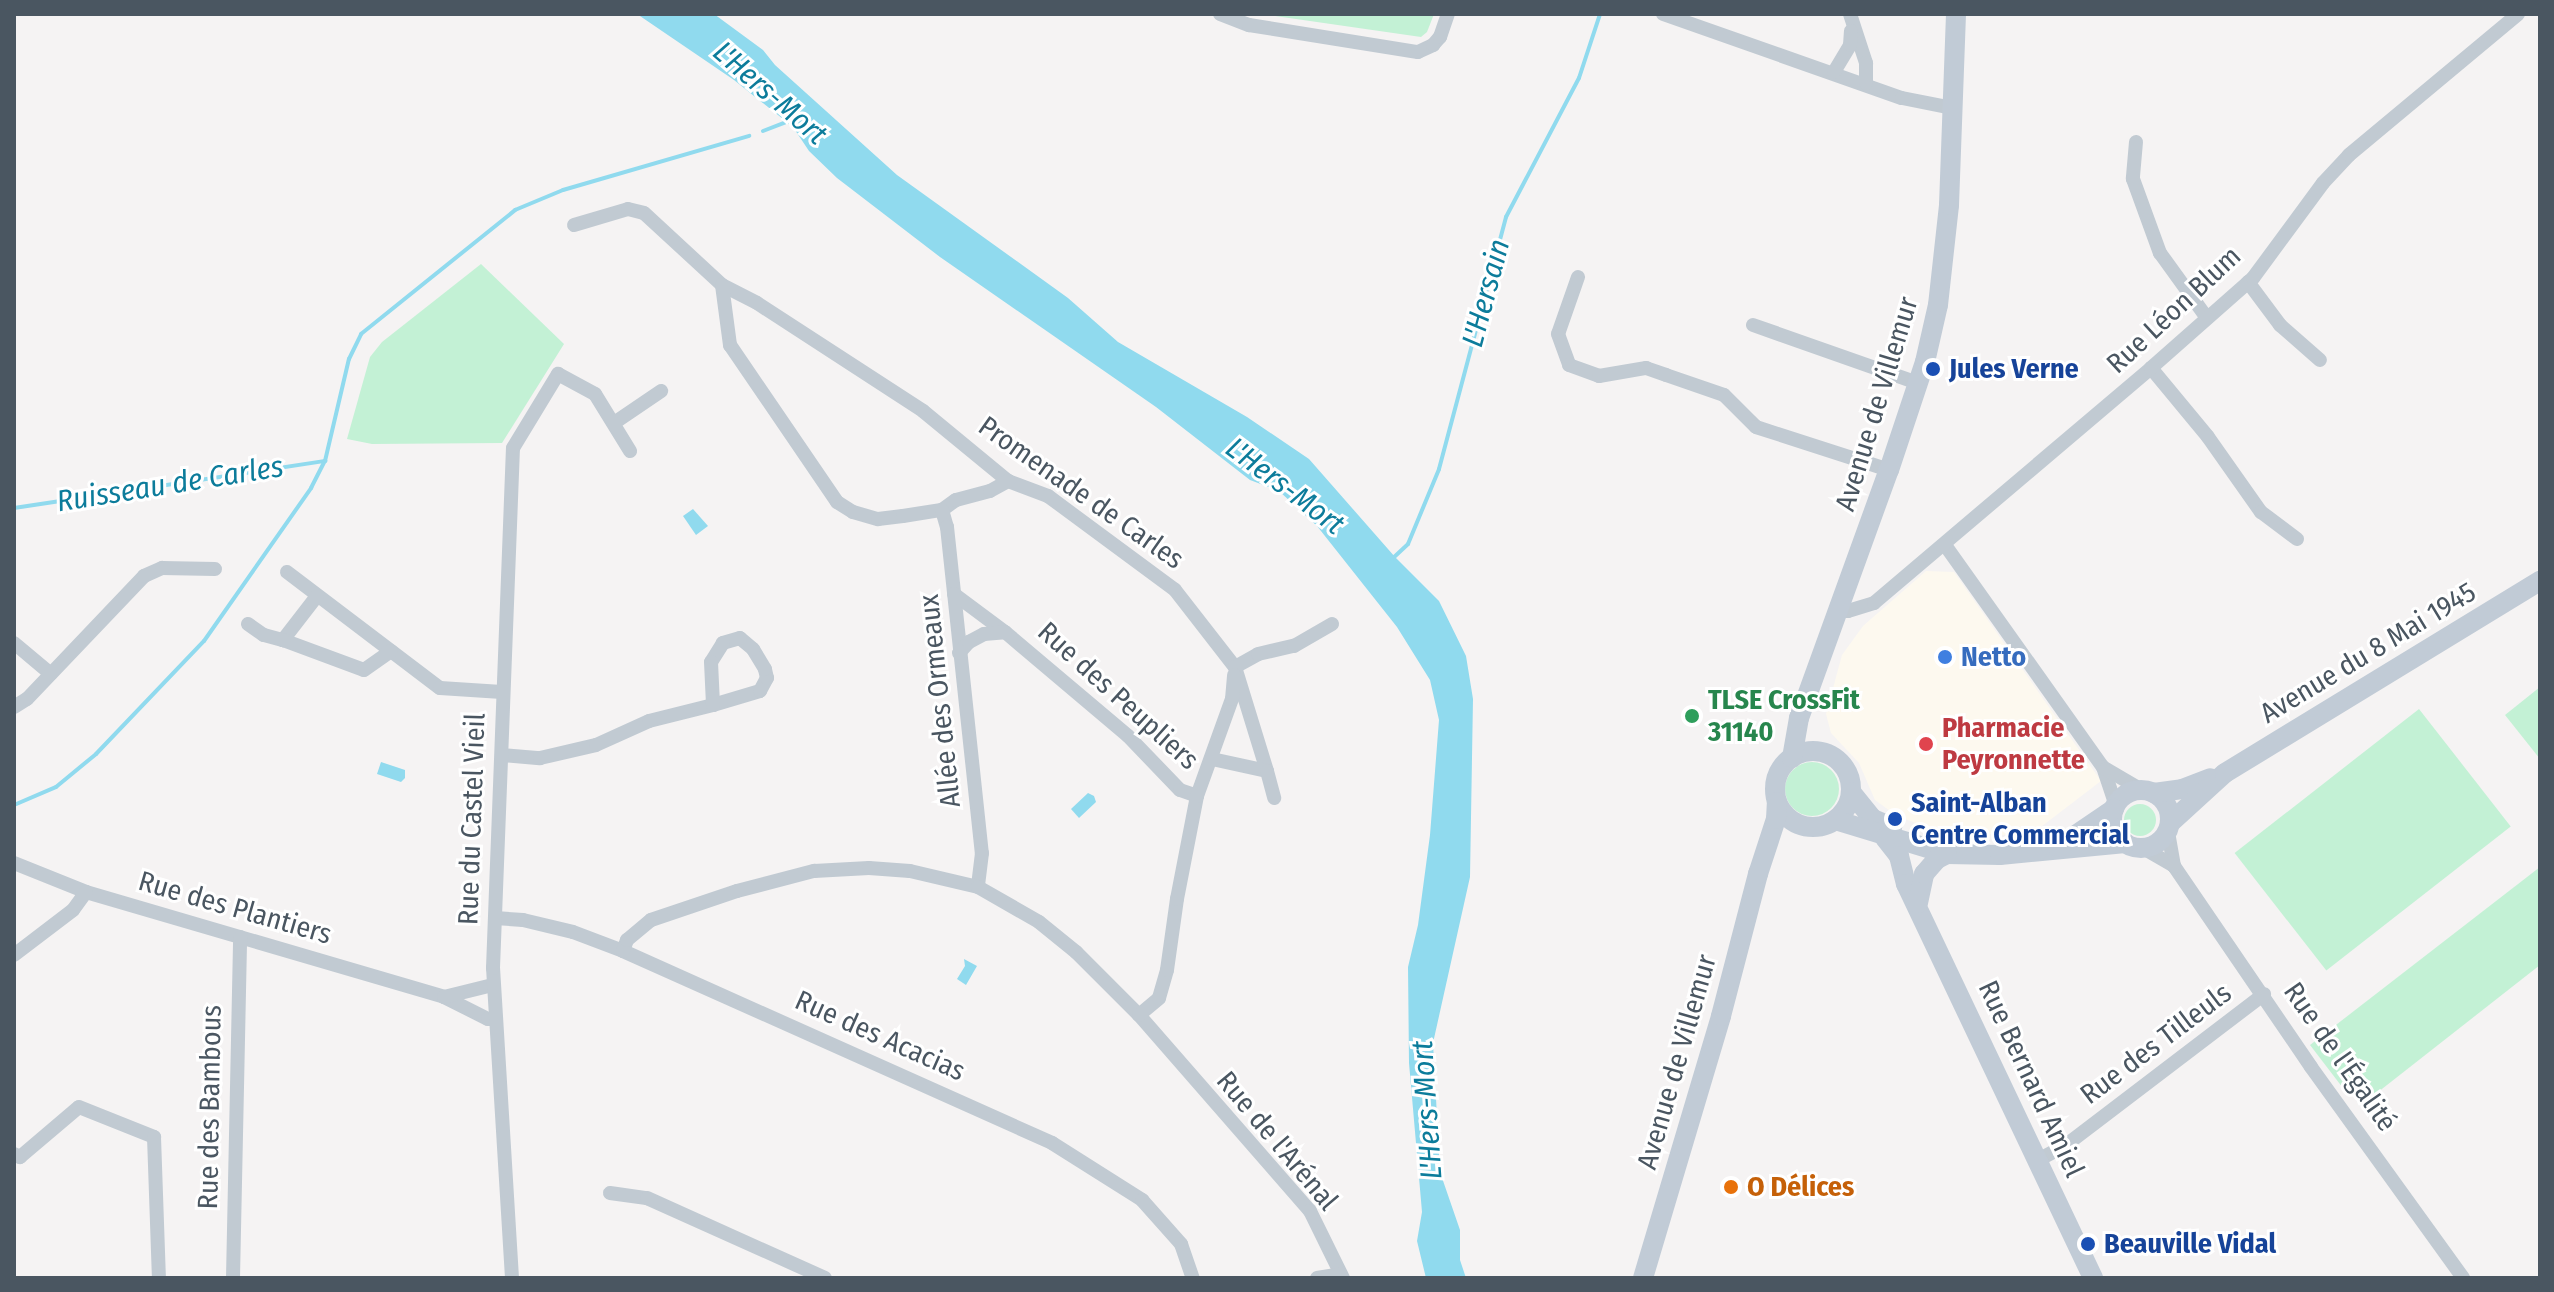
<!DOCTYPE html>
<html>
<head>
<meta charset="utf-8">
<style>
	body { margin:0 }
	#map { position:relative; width:2554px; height:1292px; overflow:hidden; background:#f5f3f3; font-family:"Fira Sans Condensed",sans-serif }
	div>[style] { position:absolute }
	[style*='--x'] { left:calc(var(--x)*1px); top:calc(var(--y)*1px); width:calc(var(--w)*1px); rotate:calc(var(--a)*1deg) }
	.commercial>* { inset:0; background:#fdf9ef }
	.green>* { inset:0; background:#c3f1d5; transform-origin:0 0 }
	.round { border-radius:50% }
	.water>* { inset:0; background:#90daee }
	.stream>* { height:4px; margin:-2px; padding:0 2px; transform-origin:2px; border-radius:2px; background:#90daee }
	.street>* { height:14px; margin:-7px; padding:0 7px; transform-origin:7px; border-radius:7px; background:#c1cad2 }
	.secondary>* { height:20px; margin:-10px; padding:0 10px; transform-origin:10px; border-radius:10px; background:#c1cbd6 }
	.secondary>.ring { margin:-10px; padding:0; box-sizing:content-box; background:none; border:20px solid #c1cbd6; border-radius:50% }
	.dots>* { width:22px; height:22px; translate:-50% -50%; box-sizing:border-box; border:4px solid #fff; border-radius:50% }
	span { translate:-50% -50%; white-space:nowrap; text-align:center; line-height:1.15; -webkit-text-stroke:6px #fff; paint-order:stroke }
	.street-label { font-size:28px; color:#4a5661 }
	.transit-label { font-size:28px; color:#164399; font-weight:700 }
	.left { translate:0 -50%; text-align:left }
	.shop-label { font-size:28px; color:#366cbe; font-weight:700 }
	.leisure-label { font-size:28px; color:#27864d; font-weight:700 }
	.health-label { font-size:28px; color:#be3a42; font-weight:700 }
	.food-label { font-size:28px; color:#c56008; font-weight:700 }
	.water-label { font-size:30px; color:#0c7c9b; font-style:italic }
	.frame { position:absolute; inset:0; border:16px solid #4a5661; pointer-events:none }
</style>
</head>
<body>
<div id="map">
	<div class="commercial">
		<div style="clip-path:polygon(1926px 571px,1954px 572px,2101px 781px,2029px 836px,1963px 833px,1929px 828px,1897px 816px,1875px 800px,1859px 763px,1831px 733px,1826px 714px,1842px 655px,1863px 626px)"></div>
	</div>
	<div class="green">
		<div style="clip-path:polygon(1261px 14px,1434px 14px,1427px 32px,1421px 37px)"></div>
		<div style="clip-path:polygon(481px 264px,564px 344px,502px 443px,372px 444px,347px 439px,370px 357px,382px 342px)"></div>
		<div style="clip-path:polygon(2540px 687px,2540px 759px,2505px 715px)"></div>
		<div style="left:2419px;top:709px;width:149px;height:234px;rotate:52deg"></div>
		<div class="round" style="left:1785px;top:762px;width:54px;height:54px"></div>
		<div class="round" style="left:2124px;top:804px;width:32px;height:32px"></div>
		<div style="clip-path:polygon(2540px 867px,2540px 965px,2373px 1096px,2346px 1092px,2310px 1045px)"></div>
	</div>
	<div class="water">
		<div style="clip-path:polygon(637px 14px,714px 14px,763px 50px,775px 65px,897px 175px,1068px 298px,1118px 342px,1247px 417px,1309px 459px,1395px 557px,1439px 601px,1466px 656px,1473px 699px,1470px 877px,1433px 1043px,1440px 1172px,1460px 1230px,1460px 1260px,1466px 1278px,1426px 1278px,1417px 1241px,1422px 1212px,1409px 1063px,1408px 967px,1418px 925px,1430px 835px,1439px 720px,1430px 680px,1397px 627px,1317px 526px,1279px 491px,1250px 480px,1156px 407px,940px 257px,837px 178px,809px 151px,793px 127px,734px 80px)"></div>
		<div style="clip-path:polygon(693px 509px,708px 526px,696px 535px,683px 516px)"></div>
		<div style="clip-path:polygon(381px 762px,405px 770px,405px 778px,401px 782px,377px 774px)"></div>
		<div style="clip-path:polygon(1088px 793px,1094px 796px,1096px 802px,1079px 818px,1071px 809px)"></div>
		<div style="clip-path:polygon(964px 959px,977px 966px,966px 985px,957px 979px,965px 966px)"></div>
	</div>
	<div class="stream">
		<div style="--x:763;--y:131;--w:26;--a:-21"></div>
		<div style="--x:14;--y:508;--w:315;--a:-8.6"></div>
		<div style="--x:1392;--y:559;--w:22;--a:-43"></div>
		<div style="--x:1408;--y:544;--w:81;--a:-67.5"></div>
		<div style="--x:1439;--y:469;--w:261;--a:-75.1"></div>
		<div style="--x:1506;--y:217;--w:157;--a:-62.3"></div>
		<div style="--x:1579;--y:78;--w:67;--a:-71.8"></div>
		<div style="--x:14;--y:805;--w:46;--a:-23.2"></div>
		<div style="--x:56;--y:787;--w:52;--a:-39.5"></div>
		<div style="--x:96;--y:754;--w:156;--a:-46.3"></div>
		<div style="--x:204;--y:641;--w:187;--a:-55"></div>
		<div style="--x:311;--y:488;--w:30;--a:-63"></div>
		<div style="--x:325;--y:461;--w:105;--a:-76.8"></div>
		<div style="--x:349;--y:359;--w:28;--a:-64"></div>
		<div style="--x:361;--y:334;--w:198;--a:-38.8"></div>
		<div style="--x:515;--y:210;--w:52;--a:-22.6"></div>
		<div style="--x:563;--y:190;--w:194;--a:-16.2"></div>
	</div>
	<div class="street">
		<div style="--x:1220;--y:14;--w:31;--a:21"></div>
		<div style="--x:1249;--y:25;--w:171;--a:9.1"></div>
		<div style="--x:1418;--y:52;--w:17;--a:-25"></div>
		<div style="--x:1433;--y:45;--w:11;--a:-49"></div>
		<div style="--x:1440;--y:37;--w:24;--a:-71"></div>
		<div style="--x:1663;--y:14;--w:253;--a:19.4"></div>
		<div style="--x:1902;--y:98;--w:52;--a:11.1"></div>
		<div style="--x:1850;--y:14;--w:52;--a:71.9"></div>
		<div style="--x:1866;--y:63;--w:20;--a:90"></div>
		<div style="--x:1834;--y:72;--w:31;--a:-59"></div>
		<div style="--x:1850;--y:45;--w:14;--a:-86"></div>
		<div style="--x:2136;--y:142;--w:37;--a:95"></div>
		<div style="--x:2133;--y:179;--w:79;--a:70"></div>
		<div style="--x:2160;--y:253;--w:80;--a:54.1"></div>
		<div style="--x:574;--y:225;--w:56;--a:-16.5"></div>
		<div style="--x:628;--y:209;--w:16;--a:14"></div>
		<div style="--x:644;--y:213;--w:106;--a:42.7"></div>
		<div style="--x:722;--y:285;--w:39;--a:27"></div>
		<div style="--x:757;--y:303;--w:198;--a:33"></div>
		<div style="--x:923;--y:411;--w:110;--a:39.5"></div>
		<div style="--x:1008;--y:481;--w:43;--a:20.6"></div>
		<div style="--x:1048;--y:496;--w:158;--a:36.5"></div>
		<div style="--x:1175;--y:590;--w:98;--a:52.1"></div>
		<div style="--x:1235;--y:667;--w:109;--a:72.9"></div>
		<div style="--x:1578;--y:277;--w:60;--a:109.3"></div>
		<div style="--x:1558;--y:334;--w:33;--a:70"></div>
		<div style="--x:1569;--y:365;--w:32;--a:20"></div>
		<div style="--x:1599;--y:376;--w:48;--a:-9.7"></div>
		<div style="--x:1646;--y:368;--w:21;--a:19"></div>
		<div style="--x:1666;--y:375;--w:61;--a:19"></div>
		<div style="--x:1724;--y:395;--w:45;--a:45"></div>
		<div style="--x:1756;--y:427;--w:140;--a:17.9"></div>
		<div style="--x:2248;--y:282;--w:54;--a:53.3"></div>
		<div style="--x:2280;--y:325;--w:53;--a:41.2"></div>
		<div style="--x:722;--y:285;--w:61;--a:82.4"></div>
		<div style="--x:730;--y:345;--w:190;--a:55.7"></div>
		<div style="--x:837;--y:502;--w:19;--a:32"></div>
		<div style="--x:853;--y:512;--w:26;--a:16"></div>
		<div style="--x:878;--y:519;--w:25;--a:-7"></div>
		<div style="--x:903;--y:516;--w:39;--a:-9"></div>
		<div style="--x:942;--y:510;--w:17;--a:-36"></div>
		<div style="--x:956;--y:500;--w:35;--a:-15"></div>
		<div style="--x:990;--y:491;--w:21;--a:-29"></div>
		<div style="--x:1753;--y:325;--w:175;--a:19.4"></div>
		<div style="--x:2151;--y:368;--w:89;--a:50.4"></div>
		<div style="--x:2208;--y:437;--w:92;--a:54.8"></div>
		<div style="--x:2261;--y:512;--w:45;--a:36.9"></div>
		<div style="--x:614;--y:423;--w:57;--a:-34.2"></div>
		<div style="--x:942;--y:510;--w:18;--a:74"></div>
		<div style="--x:947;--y:527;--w:328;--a:83.9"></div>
		<div style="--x:982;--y:853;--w:34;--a:97"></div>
		<div style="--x:1945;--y:545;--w:272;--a:54.6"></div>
		<div style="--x:2103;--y:767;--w:41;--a:71.6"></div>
		<div style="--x:287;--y:572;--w:192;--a:37.2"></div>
		<div style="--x:440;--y:688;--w:62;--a:3.7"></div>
		<div style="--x:954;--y:594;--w:64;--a:36.7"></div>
		<div style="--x:1005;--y:632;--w:161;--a:40.2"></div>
		<div style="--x:1128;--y:736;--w:75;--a:46.1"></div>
		<div style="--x:1180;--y:790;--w:18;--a:19"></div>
		<div style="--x:317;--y:596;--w:56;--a:127.7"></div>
		<div style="--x:283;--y:640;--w:86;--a:20.3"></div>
		<div style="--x:364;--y:670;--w:33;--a:-35"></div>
		<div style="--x:1840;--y:609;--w:8;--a:14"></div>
		<div style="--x:1848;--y:611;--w:27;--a:-17"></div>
		<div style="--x:1874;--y:603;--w:363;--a:-40.3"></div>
		<div style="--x:2151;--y:368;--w:136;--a:-41.4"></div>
		<div style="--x:2253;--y:278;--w:118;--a:-53.6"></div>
		<div style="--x:2323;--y:183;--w:38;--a:-47"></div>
		<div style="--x:2349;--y:155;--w:220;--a:-39.8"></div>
		<div style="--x:248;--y:624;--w:19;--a:35"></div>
		<div style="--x:264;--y:635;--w:20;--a:15"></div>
		<div style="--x:14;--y:643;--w:48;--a:40"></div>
		<div style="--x:959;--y:653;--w:15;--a:-48"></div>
		<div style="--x:969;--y:642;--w:17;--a:-28"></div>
		<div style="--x:984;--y:634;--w:21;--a:-5"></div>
		<div style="--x:1235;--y:667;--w:26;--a:-29"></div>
		<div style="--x:1258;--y:654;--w:37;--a:-13"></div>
		<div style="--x:1294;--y:646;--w:44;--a:-30.1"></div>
		<div style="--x:14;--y:707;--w:15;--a:-32"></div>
		<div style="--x:27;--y:699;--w:170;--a:-46.4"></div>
		<div style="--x:144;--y:576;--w:20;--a:-24"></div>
		<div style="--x:162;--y:568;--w:53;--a:1.1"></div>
		<div style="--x:502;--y:755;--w:38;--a:5"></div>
		<div style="--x:540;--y:758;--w:57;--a:-13.1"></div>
		<div style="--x:596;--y:745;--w:58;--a:-24.4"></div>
		<div style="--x:649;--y:721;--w:66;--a:-14"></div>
		<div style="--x:713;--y:705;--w:49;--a:-16.6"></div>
		<div style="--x:760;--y:691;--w:15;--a:-62"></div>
		<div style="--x:767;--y:678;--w:9;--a:-103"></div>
		<div style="--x:765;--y:669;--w:23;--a:-121"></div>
		<div style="--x:753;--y:649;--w:17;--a:-140"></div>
		<div style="--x:740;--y:638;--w:18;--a:164"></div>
		<div style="--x:723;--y:643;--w:22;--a:122"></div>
		<div style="--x:711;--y:662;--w:43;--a:87.3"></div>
		<div style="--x:1212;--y:759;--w:56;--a:12.3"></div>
		<div style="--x:1267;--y:771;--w:28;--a:75"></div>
		<div style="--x:2106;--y:769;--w:42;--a:30.3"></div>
		<div style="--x:2168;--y:832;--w:35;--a:80"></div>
		<div style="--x:2174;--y:866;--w:243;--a:55.7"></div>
		<div style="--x:2311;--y:1067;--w:260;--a:54.2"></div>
		<div style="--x:2143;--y:848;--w:36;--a:30"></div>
		<div style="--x:14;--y:863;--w:78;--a:21.9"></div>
		<div style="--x:86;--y:892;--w:373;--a:16.3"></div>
		<div style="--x:444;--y:997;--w:49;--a:26.6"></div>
		<div style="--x:488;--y:1019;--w:7;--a:0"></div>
		<div style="--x:495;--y:918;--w:28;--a:4"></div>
		<div style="--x:523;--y:920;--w:51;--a:13.5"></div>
		<div style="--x:573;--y:932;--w:53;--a:20.8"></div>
		<div style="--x:623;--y:951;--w:470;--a:24.1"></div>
		<div style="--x:1052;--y:1143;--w:107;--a:32.3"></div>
		<div style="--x:1142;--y:1200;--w:59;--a:48.4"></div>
		<div style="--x:1181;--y:1244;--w:36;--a:71"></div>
		<div style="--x:623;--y:951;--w:12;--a:-70"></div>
		<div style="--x:627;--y:940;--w:31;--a:-40"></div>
		<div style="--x:651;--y:920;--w:91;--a:-18.6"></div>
		<div style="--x:737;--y:891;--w:80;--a:-14.6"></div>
		<div style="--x:814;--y:871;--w:55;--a:-3.1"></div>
		<div style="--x:869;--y:868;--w:41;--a:4.2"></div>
		<div style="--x:910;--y:871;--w:70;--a:13.2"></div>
		<div style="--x:978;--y:887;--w:70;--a:29.8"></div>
		<div style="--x:1039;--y:922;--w:48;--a:39"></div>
		<div style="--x:1076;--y:952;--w:89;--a:45"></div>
		<div style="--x:1139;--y:1015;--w:260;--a:48.9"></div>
		<div style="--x:1310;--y:1211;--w:75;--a:63.8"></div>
		<div style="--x:14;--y:955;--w:74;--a:-37.3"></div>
		<div style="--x:73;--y:910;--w:22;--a:-54"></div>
		<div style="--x:444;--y:997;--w:50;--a:-13.8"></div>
		<div style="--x:1139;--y:1015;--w:26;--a:-40"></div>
		<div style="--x:1159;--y:998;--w:29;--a:-74"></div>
		<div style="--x:1167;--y:970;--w:72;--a:-82"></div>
		<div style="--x:1177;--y:899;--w:105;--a:-79"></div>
		<div style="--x:1197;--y:796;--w:103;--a:-70.2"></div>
		<div style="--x:1232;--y:699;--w:24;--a:-85"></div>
		<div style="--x:14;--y:1154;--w:7;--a:27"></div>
		<div style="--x:20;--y:1157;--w:77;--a:-40.3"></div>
		<div style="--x:79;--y:1107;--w:81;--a:21.8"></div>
		<div style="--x:154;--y:1137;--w:141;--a:88"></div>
		<div style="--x:2038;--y:1160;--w:32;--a:-28"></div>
		<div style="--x:2066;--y:1145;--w:249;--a:-37.3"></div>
		<div style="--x:610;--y:1193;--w:37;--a:8"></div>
		<div style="--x:647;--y:1198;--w:195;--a:24.2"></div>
		<div style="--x:233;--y:1278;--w:341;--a:-88.8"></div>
		<div style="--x:512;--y:1278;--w:311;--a:-93.5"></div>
		<div style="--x:493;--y:968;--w:520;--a:-87.8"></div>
		<div style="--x:513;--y:448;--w:87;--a:-58.7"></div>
		<div style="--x:558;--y:374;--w:42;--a:28.4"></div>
		<div style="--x:595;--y:394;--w:67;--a:58.4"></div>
		<div style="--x:1317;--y:1278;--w:24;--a:-9"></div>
	</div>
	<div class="secondary">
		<div class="ring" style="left:1775px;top:751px;width:56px;height:56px"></div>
		<div style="--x:1792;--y:758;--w:41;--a:-80.1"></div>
		<div style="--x:1799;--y:718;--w:264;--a:-70.1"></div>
		<div style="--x:1889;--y:470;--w:114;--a:-71.6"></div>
		<div style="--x:1925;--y:362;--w:58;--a:-77.2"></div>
		<div style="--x:1938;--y:305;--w:101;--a:-83.7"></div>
		<div style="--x:1949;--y:205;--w:191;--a:-87.9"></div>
		<div class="ring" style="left:2112px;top:790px;width:38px;height:38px"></div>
		<div style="--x:1851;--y:792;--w:35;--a:51"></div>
		<div style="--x:1873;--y:819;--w:21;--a:23"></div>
		<div style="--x:2154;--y:793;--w:28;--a:-8"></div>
		<div style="--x:2182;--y:789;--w:30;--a:-21"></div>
		<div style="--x:1835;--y:820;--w:117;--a:16.9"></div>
		<div style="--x:1947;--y:854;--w:53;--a:1.1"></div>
		<div style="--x:2000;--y:855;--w:126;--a:-5.5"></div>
		<div style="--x:2170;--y:823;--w:74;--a:-42.3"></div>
		<div style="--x:2225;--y:773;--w:369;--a:-31.4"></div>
		<div style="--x:1885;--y:838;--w:23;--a:52"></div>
		<div style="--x:1899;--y:856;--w:29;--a:76"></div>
		<div style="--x:1906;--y:884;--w:436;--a:64.6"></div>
		<div style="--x:2058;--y:847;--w:68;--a:-34.2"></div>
		<div style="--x:1918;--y:903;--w:30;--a:-78"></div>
		<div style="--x:1924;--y:874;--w:20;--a:-49"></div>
		<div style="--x:1937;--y:859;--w:11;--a:-27"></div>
		<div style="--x:1643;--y:1278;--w:273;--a:-73.4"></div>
		<div style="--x:1721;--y:1016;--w:147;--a:-75.4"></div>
		<div style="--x:1758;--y:874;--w:58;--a:-71.9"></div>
		<div style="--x:1776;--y:819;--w:17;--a:-87"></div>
	</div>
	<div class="dots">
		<div style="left:1933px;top:369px;background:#1a4fb4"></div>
		<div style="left:1945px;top:657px;background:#3f7fe0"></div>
		<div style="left:1692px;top:716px;background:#2e9e5b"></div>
		<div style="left:1926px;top:744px;background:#e0444e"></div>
		<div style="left:1895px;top:819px;background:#1a4fb4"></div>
		<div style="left:1731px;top:1187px;background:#e8710a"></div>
		<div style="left:2088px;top:1244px;background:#1a4fb4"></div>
	</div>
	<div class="street-label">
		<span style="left:2174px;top:310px;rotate:-43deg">Rue Léon Blum</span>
		<span style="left:1877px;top:404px;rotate:-73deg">Avenue de Villemur</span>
		<span style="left:1081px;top:493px;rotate:35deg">Promenade de Carles</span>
		<span style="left:2368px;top:653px;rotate:-31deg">Avenue du 8 Mai 1945</span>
		<span style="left:1118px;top:696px;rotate:42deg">Rue des Peupliers</span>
		<span style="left:940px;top:701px;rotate:-96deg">Allée des Ormeaux</span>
		<span style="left:472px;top:819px;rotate:-88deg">Rue du Castel Vieil</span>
		<span style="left:235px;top:908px;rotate:16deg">Rue des Plantiers</span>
		<span style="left:880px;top:1036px;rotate:24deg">Rue des Acacias</span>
		<span style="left:2156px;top:1044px;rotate:-37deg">Rue des Tilleuls</span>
		<span style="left:2340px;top:1057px;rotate:55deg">Rue de l'Égalité</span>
		<span style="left:1677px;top:1062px;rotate:-74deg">Avenue de Villemur</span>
		<span style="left:2031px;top:1079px;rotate:65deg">Rue Bernard Amiel</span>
		<span style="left:210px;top:1107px;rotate:-89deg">Rue des Bambous</span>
		<span style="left:1277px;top:1141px;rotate:50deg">Rue de l'Arénal</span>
	</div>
	<div class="transit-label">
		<span class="left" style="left:1949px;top:369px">Jules Verne</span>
		<span class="left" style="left:1911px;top:819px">Saint-Alban<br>Centre Commercial</span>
		<span class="left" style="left:2104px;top:1244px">Beauville Vidal</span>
	</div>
	<div class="shop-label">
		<span class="left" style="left:1961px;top:657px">Netto</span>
	</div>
	<div class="leisure-label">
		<span class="left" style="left:1708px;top:716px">TLSE CrossFit<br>31140</span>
	</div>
	<div class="health-label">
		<span class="left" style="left:1942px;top:744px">Pharmacie<br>Peyronnette</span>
	</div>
	<div class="food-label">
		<span class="left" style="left:1747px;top:1187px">O Délices</span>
	</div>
	<div class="water-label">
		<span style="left:770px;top:93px;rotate:41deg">L'Hers-Mort</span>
		<span style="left:1486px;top:293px;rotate:-75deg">L'Hersain</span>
		<span style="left:170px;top:484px;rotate:-9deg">Ruisseau de Carles</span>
		<span style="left:1285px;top:486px;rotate:37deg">L'Hers-Mort</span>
		<span style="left:1427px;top:1110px;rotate:-94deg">L'Hers-Mort</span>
	</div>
	<div class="frame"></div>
</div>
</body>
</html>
